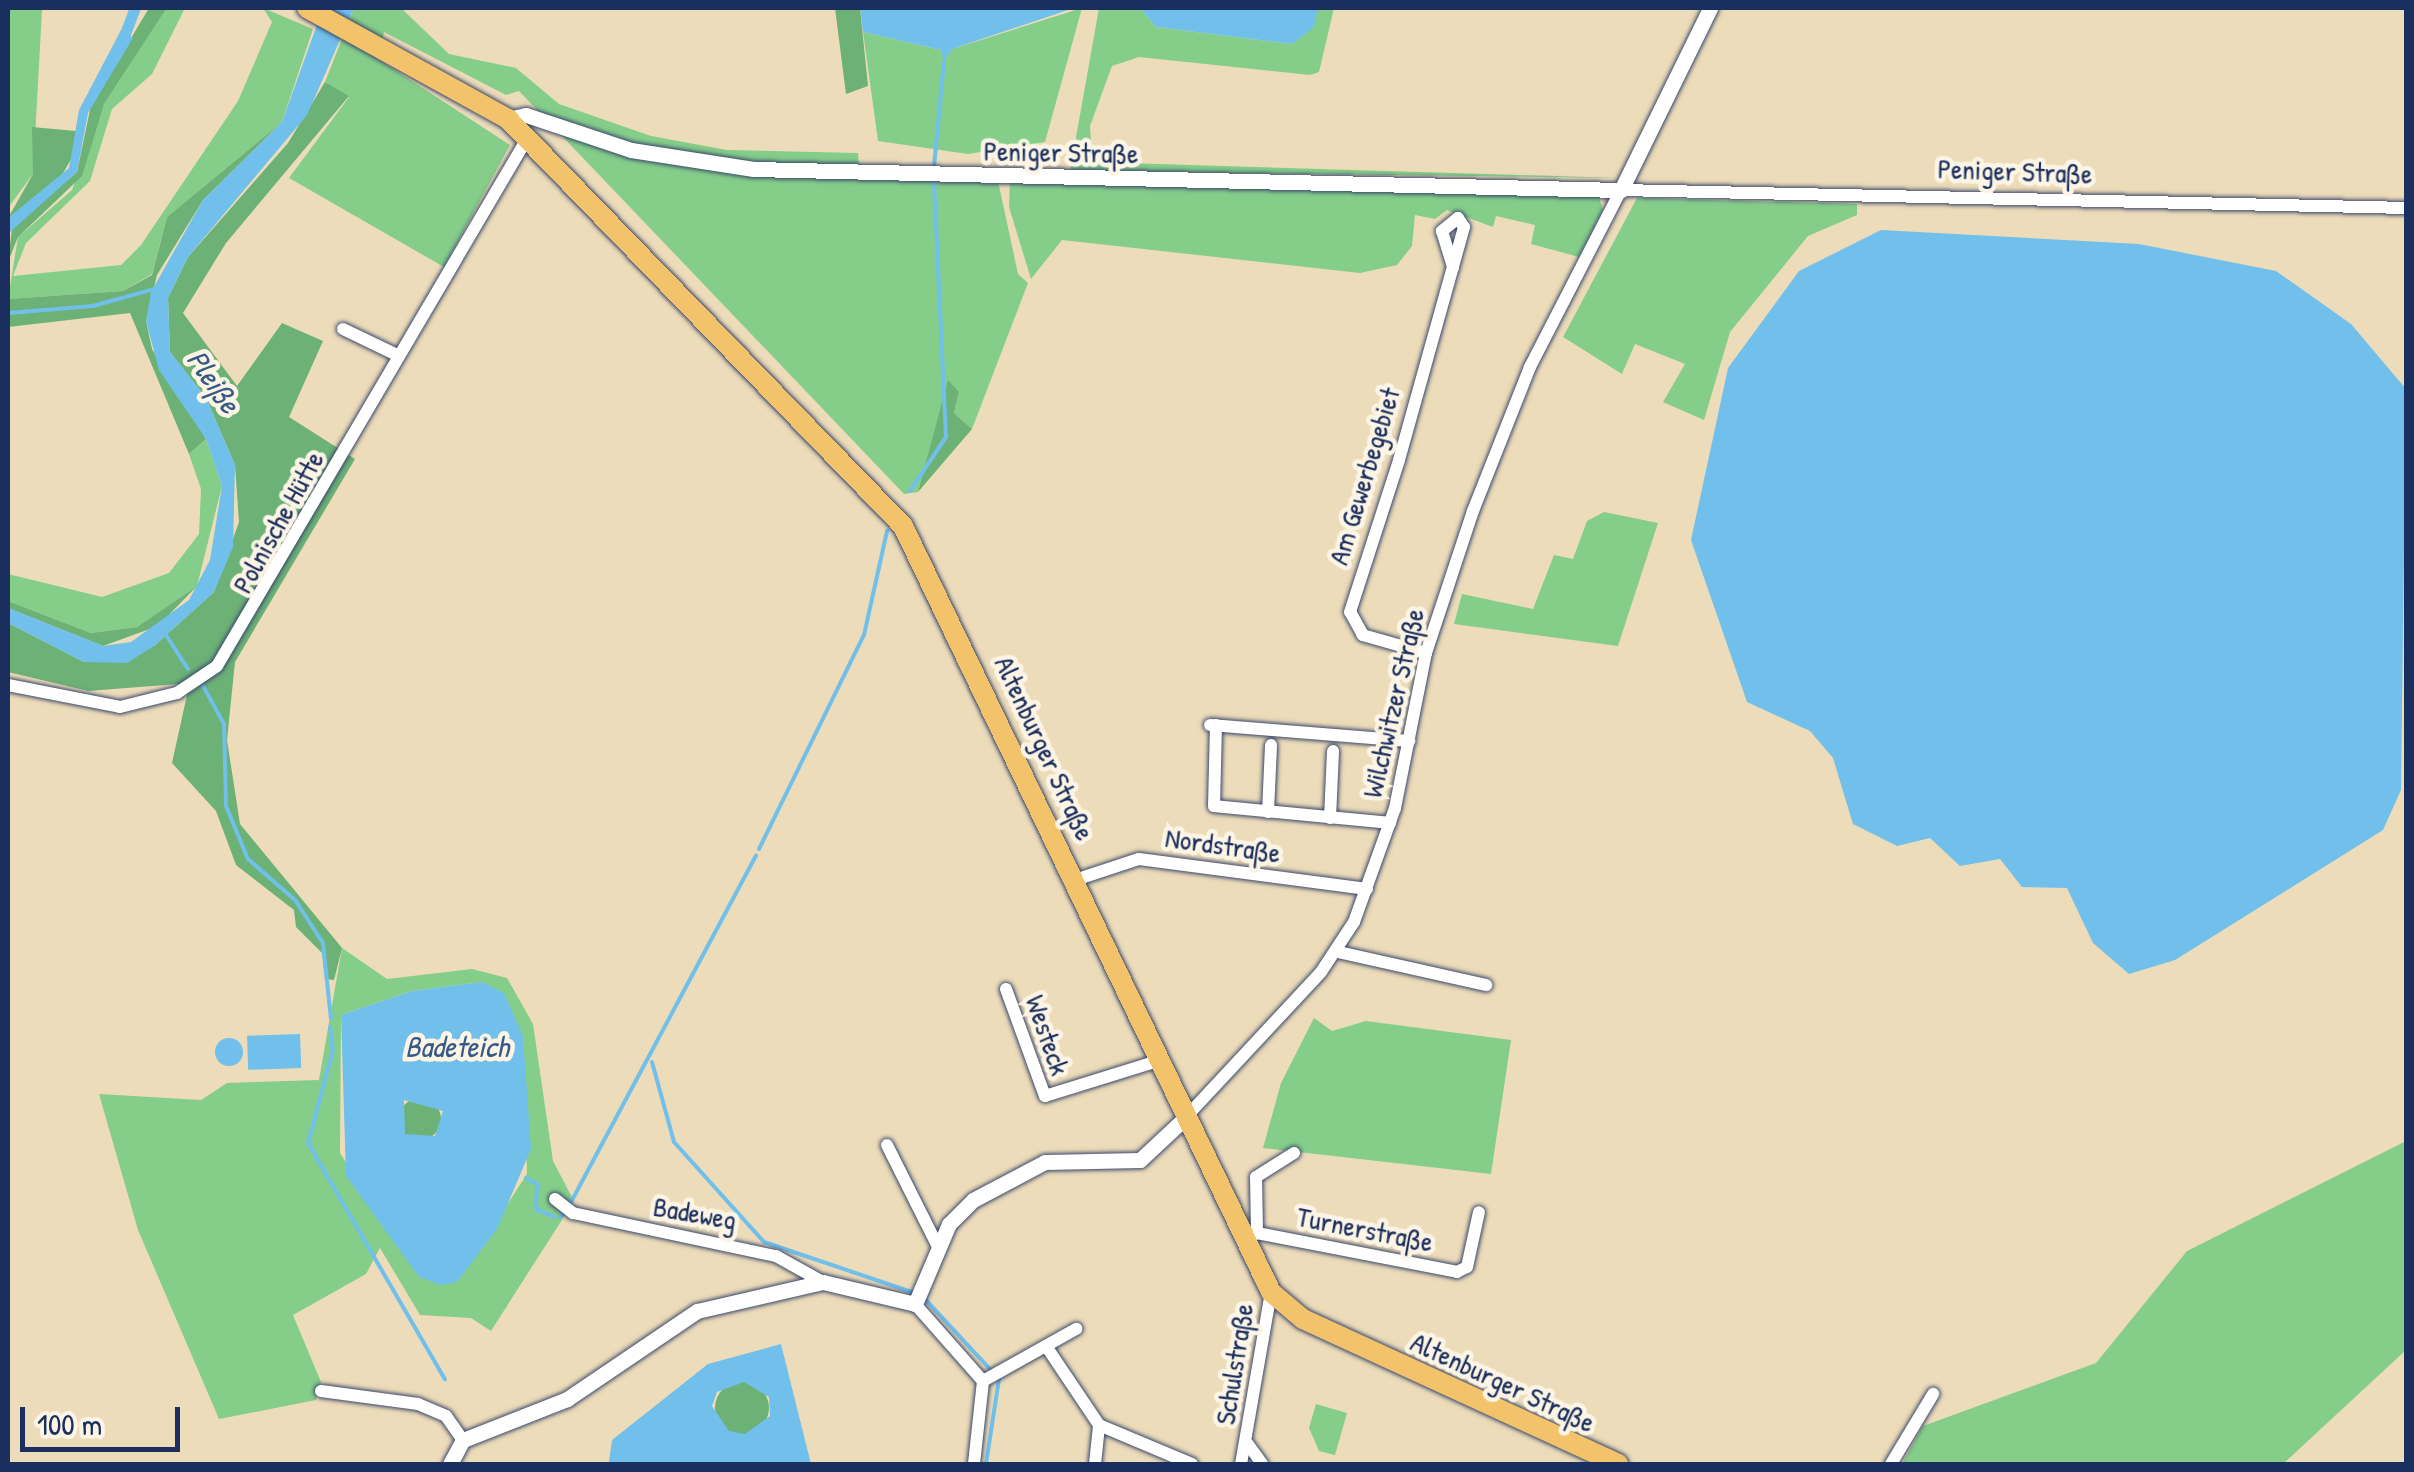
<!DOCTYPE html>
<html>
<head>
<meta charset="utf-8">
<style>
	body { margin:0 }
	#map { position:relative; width:2414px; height:1472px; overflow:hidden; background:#eddcb9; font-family:"Patrick Hand",sans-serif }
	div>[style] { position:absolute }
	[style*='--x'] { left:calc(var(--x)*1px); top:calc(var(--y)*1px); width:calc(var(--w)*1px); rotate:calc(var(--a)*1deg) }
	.green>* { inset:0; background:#85ce8a }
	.forest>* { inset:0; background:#6cb176 }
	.round { border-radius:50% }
	.water>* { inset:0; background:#71bfeb; transform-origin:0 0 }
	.stream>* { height:4px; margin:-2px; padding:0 2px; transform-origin:2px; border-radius:2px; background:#71bfeb }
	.canal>* { height:11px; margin:-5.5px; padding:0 5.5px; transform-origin:5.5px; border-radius:5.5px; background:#71bfeb }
	.roads { filter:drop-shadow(0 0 2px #3a496c) drop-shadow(0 0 2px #3a496c) }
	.minor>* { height:12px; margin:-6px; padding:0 6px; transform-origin:6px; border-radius:6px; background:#fff }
	.tertiary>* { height:15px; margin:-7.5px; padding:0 7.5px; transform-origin:7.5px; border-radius:7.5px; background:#fff }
	.primary>* { height:20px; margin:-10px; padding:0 10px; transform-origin:10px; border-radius:10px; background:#f2c36a }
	span { translate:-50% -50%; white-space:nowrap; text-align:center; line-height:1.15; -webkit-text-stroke:9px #fcf5e5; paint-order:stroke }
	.street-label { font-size:28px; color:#1b2f5e }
	.water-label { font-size:30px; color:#355a88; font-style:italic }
	.frame { position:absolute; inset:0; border:10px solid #1b2f5e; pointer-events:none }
	.scale { position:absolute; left:20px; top:1407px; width:160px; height:45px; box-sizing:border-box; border:5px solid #1b2f5e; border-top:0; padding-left:12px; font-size:30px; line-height:35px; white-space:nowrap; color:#1b2f5e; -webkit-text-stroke:8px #fcf5e5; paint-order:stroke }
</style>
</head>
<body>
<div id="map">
	<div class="green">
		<div style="clip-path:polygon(167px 8px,185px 8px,152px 74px,112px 109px,90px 181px,26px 243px,13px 276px,121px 265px,141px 245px,238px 101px,272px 22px,263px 8px,313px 29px,282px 122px,167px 217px,152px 274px,123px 291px,8px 299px,18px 237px,72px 190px,104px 104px)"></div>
		<div style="clip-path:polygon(354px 8px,401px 8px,449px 54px,516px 68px,559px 104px,651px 136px,727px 150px,858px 153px,860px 177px,998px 181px,1018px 274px,1028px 283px,972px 429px,954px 413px,959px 392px,943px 409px,918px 492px,904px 494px,519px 91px,506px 95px,384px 32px,378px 59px,510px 145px,444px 267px,289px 178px,349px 97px,325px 82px)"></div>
		<div style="clip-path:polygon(1082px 8px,1045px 142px,968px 154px,878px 141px,863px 32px,941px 50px,945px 60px,952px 49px)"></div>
		<div style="clip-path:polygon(1099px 8px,1140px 8px,1156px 27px,1292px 44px,1318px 8px,1334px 8px,1319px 72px,1310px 75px,1139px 57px,1112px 66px,1090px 126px,1092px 162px,1619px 178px,1070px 171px)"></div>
		<div style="clip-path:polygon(8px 10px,42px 10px,33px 174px,8px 208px)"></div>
		<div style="clip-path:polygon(1010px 181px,1598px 194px,1603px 210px,1579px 257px,1531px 244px,1535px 225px,1496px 216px,1493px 227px,1447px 210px,1435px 219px,1415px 215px,1412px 246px,1397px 265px,1360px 273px,1062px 240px,1031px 279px,1009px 207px)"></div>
		<div style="clip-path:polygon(1637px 198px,1857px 204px,1857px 215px,1808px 236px,1730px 332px,1704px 420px,1663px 402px,1685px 364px,1635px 344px,1622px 374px,1563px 337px)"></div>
		<div style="clip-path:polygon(206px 439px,222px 486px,197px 586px,137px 627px,91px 633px,8px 601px,8px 574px,102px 597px,169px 573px,199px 534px,201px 489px,189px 454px)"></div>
		<div style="clip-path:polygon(1604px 512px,1658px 523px,1618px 646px,1454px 624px,1462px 594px,1533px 609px,1554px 555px,1573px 559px,1587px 521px)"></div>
		<div style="clip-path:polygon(evenodd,342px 948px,387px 979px,472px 969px,507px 978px,533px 1024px,553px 1161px,574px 1201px,491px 1331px,471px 1318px,420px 1315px,380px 1248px,366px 1274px,293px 1315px,321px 1382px,316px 1400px,219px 1419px,138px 1230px,99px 1094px,201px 1100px,227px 1083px,319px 1080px,342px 948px,482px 982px,523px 1036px,527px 1174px,457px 1282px,419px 1277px,340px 1153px,341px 1015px,412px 991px,482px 982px)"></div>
		<div style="clip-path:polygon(1314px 1018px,1332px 1031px,1366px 1021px,1511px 1040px,1491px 1174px,1263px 1148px,1281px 1083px)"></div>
		<div style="clip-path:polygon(2406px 1141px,2406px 1350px,2283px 1464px,1902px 1464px,1923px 1426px,2096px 1363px,2187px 1251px)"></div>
		<div style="clip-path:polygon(1316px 1404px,1347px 1413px,1335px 1455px,1319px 1451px,1309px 1428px)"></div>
	</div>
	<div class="forest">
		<div style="clip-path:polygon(149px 8px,167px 8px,104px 104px,82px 176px,18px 237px,8px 262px,12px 228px,77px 172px,91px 105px)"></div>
		<div style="clip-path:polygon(835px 8px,860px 8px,868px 86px,846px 94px)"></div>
		<div style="clip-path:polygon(325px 82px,349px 96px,226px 243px,183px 313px,237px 386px,282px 323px,323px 341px,289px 417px,355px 459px,235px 662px,227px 740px,240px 824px,342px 948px,334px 980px,325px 979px,322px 953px,296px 927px,294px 910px,236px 865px,216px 811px,172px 763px,187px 695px,178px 684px,88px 691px,8px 672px,8px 623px,84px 662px,154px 646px,214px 592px,239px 522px,235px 465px,206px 398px,170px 352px,168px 298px,188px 257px,288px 143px)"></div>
		<div style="clip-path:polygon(282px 122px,203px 200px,157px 275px,146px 321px,152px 349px,206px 439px,189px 454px,130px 313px,8px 327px,8px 299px,123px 291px,152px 275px,167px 217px)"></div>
		<div style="clip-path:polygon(32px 127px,76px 131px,74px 154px,58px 182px,8px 218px,33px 174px)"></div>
		<div style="clip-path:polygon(948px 380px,959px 392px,954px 413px,972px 429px,918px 492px)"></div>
		<div style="clip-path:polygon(197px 586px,158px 626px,103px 646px,8px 608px,8px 601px,91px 633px,137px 627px)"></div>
		<div class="round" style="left:399px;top:1098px;width:42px;height:42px"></div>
		<div class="round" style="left:715px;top:1381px;width:54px;height:54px"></div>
	</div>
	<div class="water">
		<div style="clip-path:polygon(323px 8px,354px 8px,307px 115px,188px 257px,168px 298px,170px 352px,206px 398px,235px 465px,233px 547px,214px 592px,154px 646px,127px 663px,84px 662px,8px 623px,8px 608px,103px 646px,131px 642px,189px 600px,210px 560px,222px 486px,206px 439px,159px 370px,146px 321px,151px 292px,203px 200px,282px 122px)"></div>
		<div style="clip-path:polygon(860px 8px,1074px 8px,952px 49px,944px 62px,941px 50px,863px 32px)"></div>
		<div style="clip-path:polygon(1140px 8px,1318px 8px,1314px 27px,1292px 44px,1156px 27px)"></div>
		<div style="clip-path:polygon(121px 30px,133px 38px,88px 113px,77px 172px,8px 234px,8px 218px,69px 168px,79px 110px)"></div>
		<div style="clip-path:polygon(1881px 230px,2139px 244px,2276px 271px,2351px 324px,2406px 389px,2401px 790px,2383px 830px,2175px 960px,2129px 974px,2093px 943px,2067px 888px,2022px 887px,2000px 859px,1960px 866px,1930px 838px,1897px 846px,1853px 824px,1833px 758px,1810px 731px,1747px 702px,1691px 540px,1728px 368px,1799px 271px)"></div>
		<div style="clip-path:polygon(evenodd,482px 982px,504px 993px,523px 1036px,531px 1149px,497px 1229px,457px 1282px,441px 1285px,419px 1277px,346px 1176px,341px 1015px,412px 991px,482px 982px,404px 1100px,443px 1111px,435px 1136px,405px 1134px,404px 1100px)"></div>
		<div style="left:300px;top:1034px;width:34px;height:53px;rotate:88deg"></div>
		<div class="round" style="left:215px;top:1038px;width:28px;height:28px"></div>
		<div style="clip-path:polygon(evenodd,781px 1344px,811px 1464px,609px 1462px,612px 1440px,708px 1364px,781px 1344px,744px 1382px,769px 1397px,770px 1416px,745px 1434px,729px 1431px,712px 1406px,717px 1392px,744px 1382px)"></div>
	</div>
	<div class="stream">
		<div style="--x:934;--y:167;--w:105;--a:-84.6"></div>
		<div style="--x:8;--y:313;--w:85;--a:-4.7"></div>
		<div style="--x:93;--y:306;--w:63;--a:-15.6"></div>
		<div style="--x:910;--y:491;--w:65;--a:-56.3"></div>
		<div style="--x:946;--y:437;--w:254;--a:-92.7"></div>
		<div style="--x:164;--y:632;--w:44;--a:57"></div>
		<div style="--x:203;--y:686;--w:43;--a:61.1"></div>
		<div style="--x:224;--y:724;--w:82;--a:88.6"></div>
		<div style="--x:226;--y:806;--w:57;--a:67.5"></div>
		<div style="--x:248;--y:859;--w:62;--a:41.1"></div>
		<div style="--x:295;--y:900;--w:51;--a:56.9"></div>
		<div style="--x:323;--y:943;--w:76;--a:84"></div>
		<div style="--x:759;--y:849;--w:238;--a:-63.9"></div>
		<div style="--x:864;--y:635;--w:107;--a:-77.5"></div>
		<div style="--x:330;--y:1027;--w:23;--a:83"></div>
		<div style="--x:333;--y:1050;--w:96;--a:105"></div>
		<div style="--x:308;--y:1143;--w:273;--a:59.9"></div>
		<div style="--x:652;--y:1062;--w:83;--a:74.6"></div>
		<div style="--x:674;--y:1142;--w:135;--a:48"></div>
		<div style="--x:764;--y:1242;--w:156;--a:18.7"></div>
		<div style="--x:526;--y:1178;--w:13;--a:29"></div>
		<div style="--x:537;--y:1184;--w:25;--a:92"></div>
		<div style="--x:536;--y:1209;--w:20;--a:24"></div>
		<div style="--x:570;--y:1204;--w:395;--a:-61.9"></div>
		<div style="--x:560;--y:1217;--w:3;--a:-45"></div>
		<div style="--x:925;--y:1299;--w:109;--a:47.2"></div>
		<div style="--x:999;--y:1379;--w:86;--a:98.7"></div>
	</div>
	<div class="canal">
		<div style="--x:121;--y:44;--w:39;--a:-69"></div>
	</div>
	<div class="roads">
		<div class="minor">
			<div style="--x:343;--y:329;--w:62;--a:25.7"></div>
			<div style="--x:1426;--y:653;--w:66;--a:-164.1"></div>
			<div style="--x:1363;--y:635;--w:26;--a:-119"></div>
			<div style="--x:1350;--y:612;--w:160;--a:-72.1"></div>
			<div style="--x:1399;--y:460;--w:242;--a:-74.4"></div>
			<div style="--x:1464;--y:227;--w:11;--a:-124"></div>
			<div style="--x:1458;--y:218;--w:21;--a:141"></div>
			<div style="--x:1442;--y:231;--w:38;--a:73"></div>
			<div style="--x:8;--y:685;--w:114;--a:11.1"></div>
			<div style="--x:120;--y:707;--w:59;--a:-13.8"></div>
			<div style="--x:177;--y:693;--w:48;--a:-34"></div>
			<div style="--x:217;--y:666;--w:614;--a:-59.55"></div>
			<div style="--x:1210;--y:725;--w:200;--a:4.6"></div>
			<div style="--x:1216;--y:725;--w:81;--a:91.4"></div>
			<div style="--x:1214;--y:806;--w:177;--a:5.5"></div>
			<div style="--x:1268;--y:812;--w:67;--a:-87.4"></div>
			<div style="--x:1330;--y:818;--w:67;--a:-87.4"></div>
			<div style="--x:1075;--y:880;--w:67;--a:-18.2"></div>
			<div style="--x:1139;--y:859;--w:230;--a:7.5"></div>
			<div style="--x:1338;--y:952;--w:152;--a:12.6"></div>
			<div style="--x:1006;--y:989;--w:114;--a:70"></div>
			<div style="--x:1045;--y:1096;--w:118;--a:-17.2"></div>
			<div style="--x:1186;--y:1117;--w:198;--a:-47"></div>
			<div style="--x:1321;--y:972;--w:60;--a:-56.6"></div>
			<div style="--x:1354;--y:922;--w:121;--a:-70.2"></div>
			<div style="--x:1395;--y:808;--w:158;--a:-78.7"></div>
			<div style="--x:1426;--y:653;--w:150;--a:-71.7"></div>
			<div style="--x:1473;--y:511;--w:155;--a:-68.4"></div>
			<div style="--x:1530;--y:367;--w:199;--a:-62.8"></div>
			<div style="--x:1621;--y:190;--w:785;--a:1.31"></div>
			<div style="--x:887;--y:1145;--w:114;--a:63.4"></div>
			<div style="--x:555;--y:1199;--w:23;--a:38"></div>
			<div style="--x:573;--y:1213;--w:208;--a:12"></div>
			<div style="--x:776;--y:1256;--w:54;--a:29"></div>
			<div style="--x:1257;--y:1233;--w:56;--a:-91"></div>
			<div style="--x:1256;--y:1177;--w:45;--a:-32.3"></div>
			<div style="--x:1243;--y:1241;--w:16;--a:-30"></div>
			<div style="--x:1257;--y:1233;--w:204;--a:11"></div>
			<div style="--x:1457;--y:1272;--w:11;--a:-27"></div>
			<div style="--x:1467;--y:1267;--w:56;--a:-77.7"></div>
			<div style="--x:915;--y:1304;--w:103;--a:48.6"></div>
			<div style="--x:983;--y:1381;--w:83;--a:96.2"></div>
			<div style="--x:1046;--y:1346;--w:95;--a:56.1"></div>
			<div style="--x:983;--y:1381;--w:107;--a:-29.2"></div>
			<div style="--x:321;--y:1391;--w:98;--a:7.6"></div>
			<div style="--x:418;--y:1404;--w:30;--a:23"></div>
			<div style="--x:446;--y:1416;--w:29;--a:55"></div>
			<div style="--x:1099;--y:1425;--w:101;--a:22.8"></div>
			<div style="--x:1247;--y:1443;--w:26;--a:54"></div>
			<div style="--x:1095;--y:1464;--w:39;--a:-84"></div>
			<div style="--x:1241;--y:1464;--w:175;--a:-80.1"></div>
			<div style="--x:1891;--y:1464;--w:82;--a:-59"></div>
		</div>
		<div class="tertiary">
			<div style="--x:508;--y:119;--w:18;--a:-13"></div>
			<div style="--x:526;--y:115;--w:111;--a:18.4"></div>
			<div style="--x:631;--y:150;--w:124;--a:8.8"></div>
			<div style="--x:754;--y:169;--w:867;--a:1.39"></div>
			<div style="--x:1621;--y:190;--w:203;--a:-63.9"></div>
			<div style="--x:450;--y:1464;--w:27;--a:-62"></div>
			<div style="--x:463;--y:1440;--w:112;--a:-21.5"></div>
			<div style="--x:567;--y:1399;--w:157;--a:-34.1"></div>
			<div style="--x:697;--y:1311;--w:129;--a:-13"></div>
			<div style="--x:823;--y:1282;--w:95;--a:13.4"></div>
			<div style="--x:915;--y:1304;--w:87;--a:-67"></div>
			<div style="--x:949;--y:1224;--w:34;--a:-45"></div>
			<div style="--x:973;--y:1200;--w:81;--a:-27.8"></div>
			<div style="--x:1045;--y:1162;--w:95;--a:-1.2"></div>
			<div style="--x:1140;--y:1160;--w:60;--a:-43"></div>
		</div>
		<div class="primary">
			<div style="--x:307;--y:8;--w:230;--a:28.9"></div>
			<div style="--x:508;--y:119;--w:567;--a:45.86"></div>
			<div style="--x:903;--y:526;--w:850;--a:64.34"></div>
			<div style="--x:1271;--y:1292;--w:42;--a:40.2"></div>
			<div style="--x:1303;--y:1319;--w:347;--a:24.7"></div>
		</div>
	</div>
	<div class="street-label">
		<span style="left:1061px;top:152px;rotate:1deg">Peniger Straße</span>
		<span style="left:2015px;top:171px;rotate:2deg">Peniger Straße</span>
		<span style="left:1364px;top:476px;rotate:-73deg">Am Gewerbegebiet</span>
		<span style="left:278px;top:522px;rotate:-61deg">Polnische Hütte</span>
		<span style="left:1393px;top:703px;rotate:-77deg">Wilchwitzer Straße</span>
		<span style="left:1045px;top:748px;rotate:65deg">Altenburger Straße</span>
		<span style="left:1223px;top:845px;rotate:8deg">Nordstraße</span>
		<span style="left:1048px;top:1035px;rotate:71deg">Westeck</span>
		<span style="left:695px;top:1213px;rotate:10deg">Badeweg</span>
		<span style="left:1365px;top:1229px;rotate:11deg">Turnerstraße</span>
		<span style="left:1234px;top:1364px;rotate:-81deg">Schulstraße</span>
		<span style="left:1503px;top:1382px;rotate:25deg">Altenburger Straße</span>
	</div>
	<div class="water-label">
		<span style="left:214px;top:381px;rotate:55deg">Pleiße</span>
		<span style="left:457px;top:1046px">Badeteich</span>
	</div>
	<div class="frame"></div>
	<div class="scale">100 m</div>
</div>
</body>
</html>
